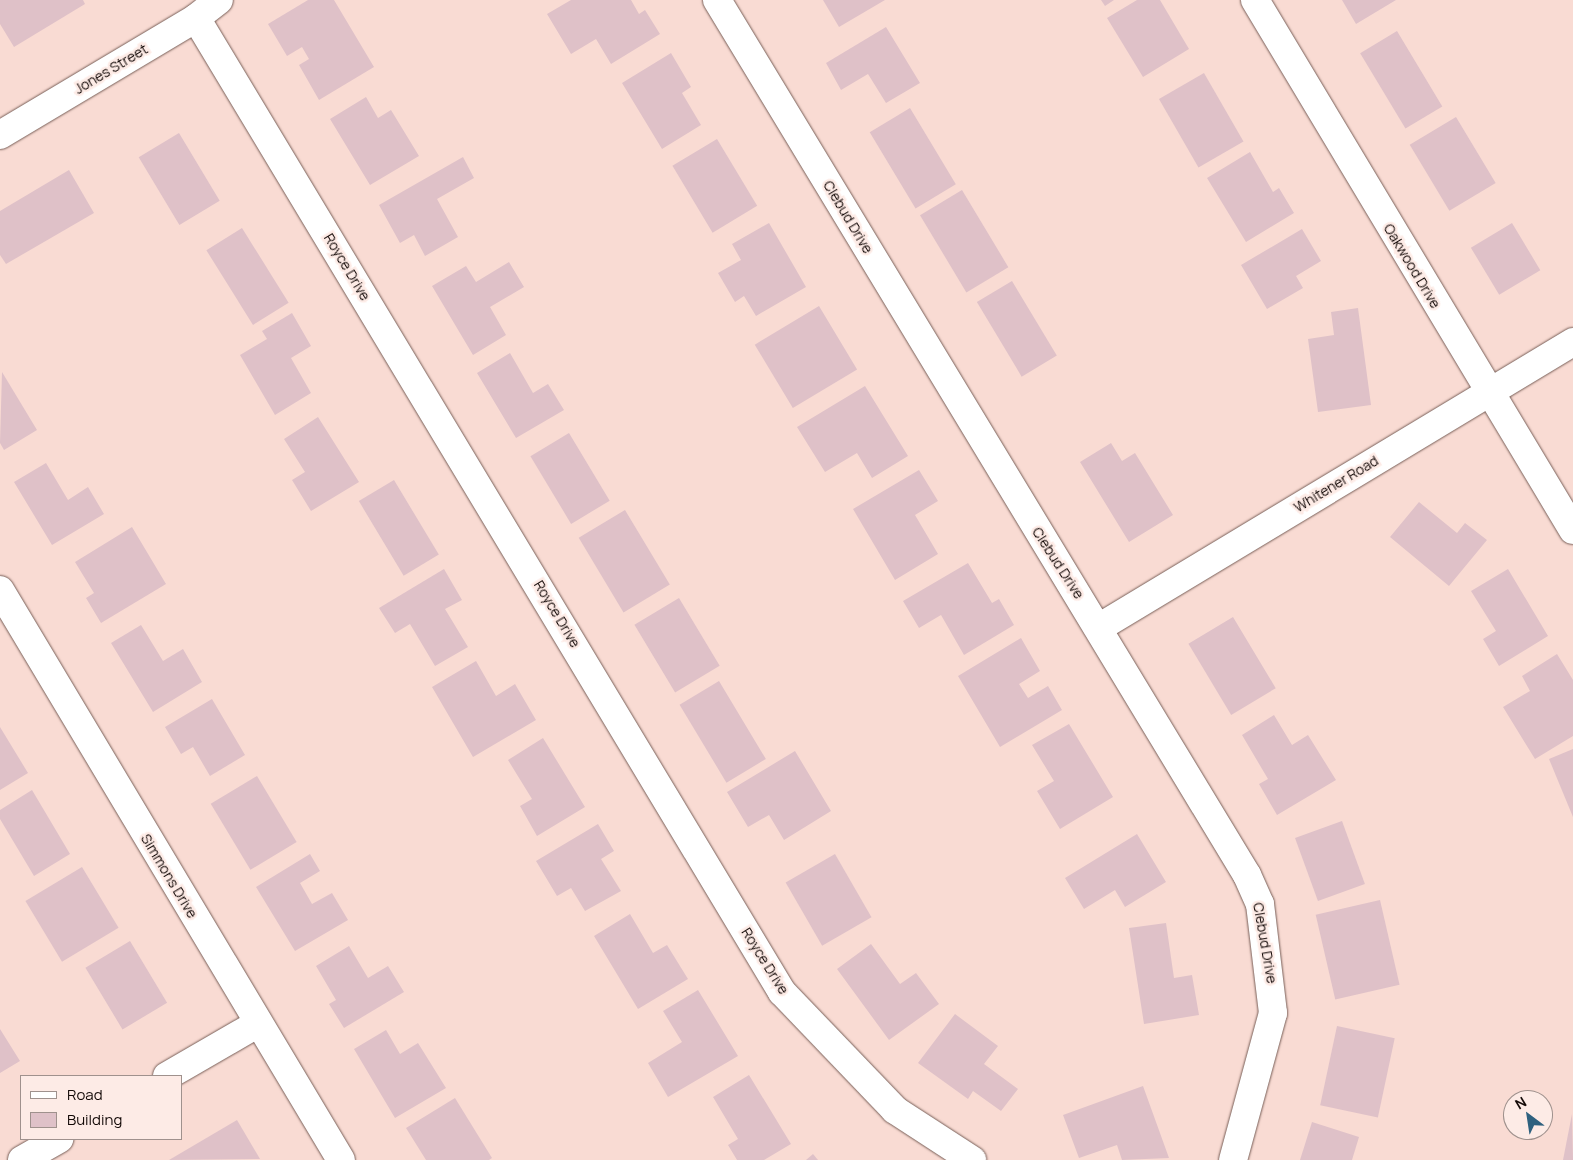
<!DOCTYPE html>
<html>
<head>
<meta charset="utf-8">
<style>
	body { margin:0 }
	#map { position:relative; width:1573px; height:1160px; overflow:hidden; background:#f9dbd3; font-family:Manrope,sans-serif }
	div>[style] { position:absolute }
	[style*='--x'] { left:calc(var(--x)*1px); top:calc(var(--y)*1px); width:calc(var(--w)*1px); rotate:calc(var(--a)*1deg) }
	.building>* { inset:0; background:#dfc1c8; transform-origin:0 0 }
	.roads { filter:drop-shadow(0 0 1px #785f58) drop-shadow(0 0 1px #785f58) }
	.minor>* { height:28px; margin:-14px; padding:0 14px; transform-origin:14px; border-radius:14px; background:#fff }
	span { translate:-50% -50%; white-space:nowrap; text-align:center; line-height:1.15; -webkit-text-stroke:5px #fdebe6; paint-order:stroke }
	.street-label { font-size:14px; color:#130907 }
	.legend { position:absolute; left:20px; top:1075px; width:162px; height:65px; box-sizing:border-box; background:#fdebe6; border:1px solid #9f918d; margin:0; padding:6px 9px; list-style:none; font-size:15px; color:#130907 }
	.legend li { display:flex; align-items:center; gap:10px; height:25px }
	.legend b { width:25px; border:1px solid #9f918d }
	.north { position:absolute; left:1503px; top:1090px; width:50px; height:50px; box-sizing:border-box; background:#fdebe6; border:1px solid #9f918d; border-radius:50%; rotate:329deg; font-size:14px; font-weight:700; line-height:20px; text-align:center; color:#130907 }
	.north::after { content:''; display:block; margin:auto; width:18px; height:22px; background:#2f617f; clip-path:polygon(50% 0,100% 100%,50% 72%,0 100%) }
</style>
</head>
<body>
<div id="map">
	<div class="building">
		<div style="clip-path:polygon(0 0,83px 0,85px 4px,14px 47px,0 24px)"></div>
		<div style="clip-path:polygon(308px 0,334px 0,374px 67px,319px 100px,299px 65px,309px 59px,302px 47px,287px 56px,268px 24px)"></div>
		<div style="clip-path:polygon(571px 0,631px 0,639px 14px,645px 10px,660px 34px,611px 64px,596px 39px,571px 54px,547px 14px)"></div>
		<div style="clip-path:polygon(823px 0,885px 0,839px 27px)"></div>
		<div style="clip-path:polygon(1101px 0,1114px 0,1105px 6px)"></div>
		<div style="clip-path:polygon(1137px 0,1160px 0,1189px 49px,1143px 77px,1107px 18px)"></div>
		<div style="clip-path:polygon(1342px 0,1396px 0,1356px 24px)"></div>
		<div style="clip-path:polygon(886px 27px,920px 83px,886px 103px,868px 74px,841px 90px,826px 63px)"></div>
		<div style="left:1397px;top:31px;width:88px;height:43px;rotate:59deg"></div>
		<div style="clip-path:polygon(671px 53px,691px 87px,682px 93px,701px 125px,662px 149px,622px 83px)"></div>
		<div style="left:1204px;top:73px;width:79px;height:52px;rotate:60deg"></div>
		<div style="clip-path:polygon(366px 97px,378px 118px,391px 110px,419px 156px,370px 185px,330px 119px)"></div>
		<div style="left:910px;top:108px;width:89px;height:47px;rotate:59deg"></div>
		<div style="left:1456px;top:117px;width:77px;height:54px;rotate:59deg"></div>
		<div style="left:179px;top:133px;width:79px;height:47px;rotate:59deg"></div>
		<div style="left:717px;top:139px;width:78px;height:52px;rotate:59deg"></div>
		<div style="clip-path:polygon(1250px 152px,1273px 192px,1279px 188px,1294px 213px,1246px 242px,1207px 178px)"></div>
		<div style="clip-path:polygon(463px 157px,474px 178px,437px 199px,458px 237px,425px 256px,414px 235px,400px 243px,379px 205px)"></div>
		<div style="clip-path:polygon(69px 170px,94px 213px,6px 264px,0 255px,0 211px)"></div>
		<div style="left:962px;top:190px;width:90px;height:49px;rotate:59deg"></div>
		<div style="clip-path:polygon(769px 223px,806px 287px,756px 316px,744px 296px,735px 302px,718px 273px,741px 260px,732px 244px)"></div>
		<div style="left:1512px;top:223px;width:55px;height:48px;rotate:59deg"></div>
		<div style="left:242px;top:228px;width:88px;height:42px;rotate:58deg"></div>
		<div style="clip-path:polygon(1302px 229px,1321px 261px,1296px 276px,1303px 288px,1267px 309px,1241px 265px)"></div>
		<div style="clip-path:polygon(509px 262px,524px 287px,490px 307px,506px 335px,473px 355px,432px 286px,466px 266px,476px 282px)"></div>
		<div style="left:1012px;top:281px;width:87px;height:41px;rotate:59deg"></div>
		<div style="left:819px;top:306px;width:74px;height:75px;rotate:59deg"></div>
		<div style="clip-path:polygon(1358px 308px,1371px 405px,1318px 412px,1308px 339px,1334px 335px,1331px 312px)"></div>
		<div style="clip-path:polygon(292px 313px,311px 346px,291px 358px,311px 393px,275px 415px,240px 355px,267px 339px,262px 331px)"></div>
		<div style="clip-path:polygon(510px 353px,533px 393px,548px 384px,564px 410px,516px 438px,477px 373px)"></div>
		<div style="clip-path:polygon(2px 372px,37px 430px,4px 450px,0 443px)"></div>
		<div style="clip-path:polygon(865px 386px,908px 456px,872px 478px,857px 453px,825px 472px,797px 427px)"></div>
		<div style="clip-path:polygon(318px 417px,359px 482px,311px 511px,292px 480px,305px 472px,284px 439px)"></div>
		<div style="left:569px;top:433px;width:79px;height:45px;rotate:59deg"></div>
		<div style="clip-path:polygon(1111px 443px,1122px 461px,1135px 453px,1173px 515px,1129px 542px,1080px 462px)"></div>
		<div style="clip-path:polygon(46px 463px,68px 500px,88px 487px,104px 514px,52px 545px,14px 482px)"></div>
		<div style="clip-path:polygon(919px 470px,938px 501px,915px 515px,938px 554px,895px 580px,853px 509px)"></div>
		<div style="left:394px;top:480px;width:87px;height:41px;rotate:59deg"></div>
		<div style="clip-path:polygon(1419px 502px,1457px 533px,1465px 523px,1487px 540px,1449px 586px,1390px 537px)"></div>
		<div style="left:625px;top:510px;width:87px;height:54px;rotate:59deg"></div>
		<div style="clip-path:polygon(132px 527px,166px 584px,101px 623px,86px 598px,94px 593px,75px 562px)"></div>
		<div style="clip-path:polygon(968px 563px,992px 603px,999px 599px,1014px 625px,964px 655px,941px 615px,919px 628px,903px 601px)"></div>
		<div style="clip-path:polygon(444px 569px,462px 600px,445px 609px,468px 647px,435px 666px,410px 624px,395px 633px,379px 608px)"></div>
		<div style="clip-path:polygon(1508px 569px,1548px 636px,1499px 666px,1483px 639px,1496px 631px,1471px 591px)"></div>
		<div style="left:679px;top:598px;width:79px;height:52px;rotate:59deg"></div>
		<div style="left:1233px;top:617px;width:83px;height:52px;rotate:59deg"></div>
		<div style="clip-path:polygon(141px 625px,163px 661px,183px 649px,202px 682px,153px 712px,111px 643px)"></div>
		<div style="clip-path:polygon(1021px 638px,1040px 671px,1019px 684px,1028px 698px,1048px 686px,1062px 710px,1000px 747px,958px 676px)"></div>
		<div style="clip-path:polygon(1557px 654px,1573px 680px,1573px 736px,1535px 759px,1503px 707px,1530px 691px,1522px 676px)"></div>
		<div style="clip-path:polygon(476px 661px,496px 696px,515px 684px,536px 720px,473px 757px,432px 687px)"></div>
		<div style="left:719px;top:681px;width:91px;height:46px;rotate:59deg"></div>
		<div style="clip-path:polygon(212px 699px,245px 755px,210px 776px,193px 747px,181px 754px,165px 727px)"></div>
		<div style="clip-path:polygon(1274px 715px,1292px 745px,1308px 735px,1336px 780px,1277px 815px,1259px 784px,1268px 779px,1242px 735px)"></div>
		<div style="clip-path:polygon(1069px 724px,1113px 797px,1060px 829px,1037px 791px,1054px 781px,1032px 745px)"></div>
		<div style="clip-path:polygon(0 727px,28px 773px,0 790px)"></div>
		<div style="clip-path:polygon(543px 738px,585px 807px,537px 836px,520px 806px,532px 799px,508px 760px)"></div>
		<div style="clip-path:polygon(1573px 749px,1573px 817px,1549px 759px)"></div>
		<div style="clip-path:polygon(795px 751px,831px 811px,784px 840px,769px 815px,748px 827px,727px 792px)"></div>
		<div style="left:257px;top:776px;width:77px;height:54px;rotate:59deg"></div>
		<div style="clip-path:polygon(32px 790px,70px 854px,34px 876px,0 819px,0 810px)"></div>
		<div style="left:1342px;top:821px;width:67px;height:50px;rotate:70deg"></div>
		<div style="clip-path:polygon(598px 824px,614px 851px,601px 859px,621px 891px,585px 911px,571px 888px,557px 896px,536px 861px)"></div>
		<div style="clip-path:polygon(1137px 834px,1166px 882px,1125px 907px,1115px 890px,1084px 909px,1065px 878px)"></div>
		<div style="clip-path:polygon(310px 854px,320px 871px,300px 883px,312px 904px,332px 893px,348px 920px,295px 951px,256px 887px)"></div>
		<div style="left:835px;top:854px;width:73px;height:57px;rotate:60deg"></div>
		<div style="left:82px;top:867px;width:71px;height:66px;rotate:59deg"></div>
		<div style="left:1380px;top:900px;width:87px;height:66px;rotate:77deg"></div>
		<div style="clip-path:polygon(630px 914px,653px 953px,667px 945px,688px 979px,638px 1009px,594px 936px)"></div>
		<div style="clip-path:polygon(1166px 923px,1174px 978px,1192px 975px,1199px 1015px,1144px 1024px,1129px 928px)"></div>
		<div style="left:130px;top:941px;width:72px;height:52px;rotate:59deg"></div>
		<div style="clip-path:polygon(871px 944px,900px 984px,916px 973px,939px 1004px,889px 1040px,837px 969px)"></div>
		<div style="clip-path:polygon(349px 946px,368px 978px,388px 966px,404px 992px,344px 1028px,329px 1004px,336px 1000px,316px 966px)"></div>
		<div style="clip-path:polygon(698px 990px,738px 1056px,668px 1097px,648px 1063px,682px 1042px,663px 1011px)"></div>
		<div style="clip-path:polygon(955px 1014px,998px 1046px,984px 1064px,1018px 1089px,1001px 1111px,973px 1091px,968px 1099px,918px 1063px)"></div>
		<div style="left:1337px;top:1026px;width:59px;height:81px;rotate:12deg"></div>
		<div style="clip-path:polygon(0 1029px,20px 1061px,0 1073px)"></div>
		<div style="clip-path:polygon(386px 1030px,400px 1054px,418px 1043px,446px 1088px,395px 1118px,354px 1049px)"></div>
		<div style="clip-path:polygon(749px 1075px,791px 1144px,764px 1160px,737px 1160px,728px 1145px,738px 1139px,713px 1097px)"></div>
		<div style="clip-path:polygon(1143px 1086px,1169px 1158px,1122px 1160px,1117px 1145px,1079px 1158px,1063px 1115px)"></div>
		<div style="clip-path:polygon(455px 1098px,492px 1158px,489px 1160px,426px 1160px,406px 1128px)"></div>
		<div style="clip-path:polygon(1572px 1114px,1573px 1160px,1563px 1160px)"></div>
		<div style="clip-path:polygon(237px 1120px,260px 1159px,169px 1160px)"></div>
		<div style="clip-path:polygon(1312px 1122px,1359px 1137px,1352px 1160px,1300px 1160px)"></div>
		<div style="clip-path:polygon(813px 1154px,818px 1160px,806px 1160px)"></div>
	</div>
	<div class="roads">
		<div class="minor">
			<div style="--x:717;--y:0;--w:1023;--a:58.8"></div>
			<div style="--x:1247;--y:875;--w:32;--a:66"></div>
			<div style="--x:1260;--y:904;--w:110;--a:83.2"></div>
			<div style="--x:1273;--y:1013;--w:152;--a:105.2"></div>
			<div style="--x:1255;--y:0;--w:618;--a:59.04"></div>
			<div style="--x:196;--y:18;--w:1137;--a:58.97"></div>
			<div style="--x:782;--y:992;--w:163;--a:46.2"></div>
			<div style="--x:895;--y:1110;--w:92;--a:33"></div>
			<div style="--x:0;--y:135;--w:228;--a:-30.8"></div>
			<div style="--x:196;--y:18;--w:29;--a:-38"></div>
			<div style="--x:0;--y:590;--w:664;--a:59.11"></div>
			<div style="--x:1100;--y:627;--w:552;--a:-31.07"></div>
			<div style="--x:167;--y:1076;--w:104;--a:-30"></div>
			<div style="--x:22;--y:1160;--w:43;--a:-29.6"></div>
		</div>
	</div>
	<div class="street-label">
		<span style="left:111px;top:69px;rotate:-31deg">Jones Street</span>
		<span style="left:848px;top:217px;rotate:59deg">Clebud Drive</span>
		<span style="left:1412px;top:266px;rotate:59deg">Oakwood Drive</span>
		<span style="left:347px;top:267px;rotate:59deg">Royce Drive</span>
		<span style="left:1336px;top:484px;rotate:-31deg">Whitener Road</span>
		<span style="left:1058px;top:563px;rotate:57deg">Clebud Drive</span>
		<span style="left:557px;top:614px;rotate:59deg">Royce Drive</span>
		<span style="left:169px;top:876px;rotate:59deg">Simmons Drive</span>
		<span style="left:1265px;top:943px;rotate:80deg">Clebud Drive</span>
		<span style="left:765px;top:961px;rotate:58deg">Royce Drive</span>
	</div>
	<ul class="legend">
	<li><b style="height:6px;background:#fff"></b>Road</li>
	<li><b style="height:14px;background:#dfc1c8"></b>Building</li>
	</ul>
	<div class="north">N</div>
</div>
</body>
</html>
